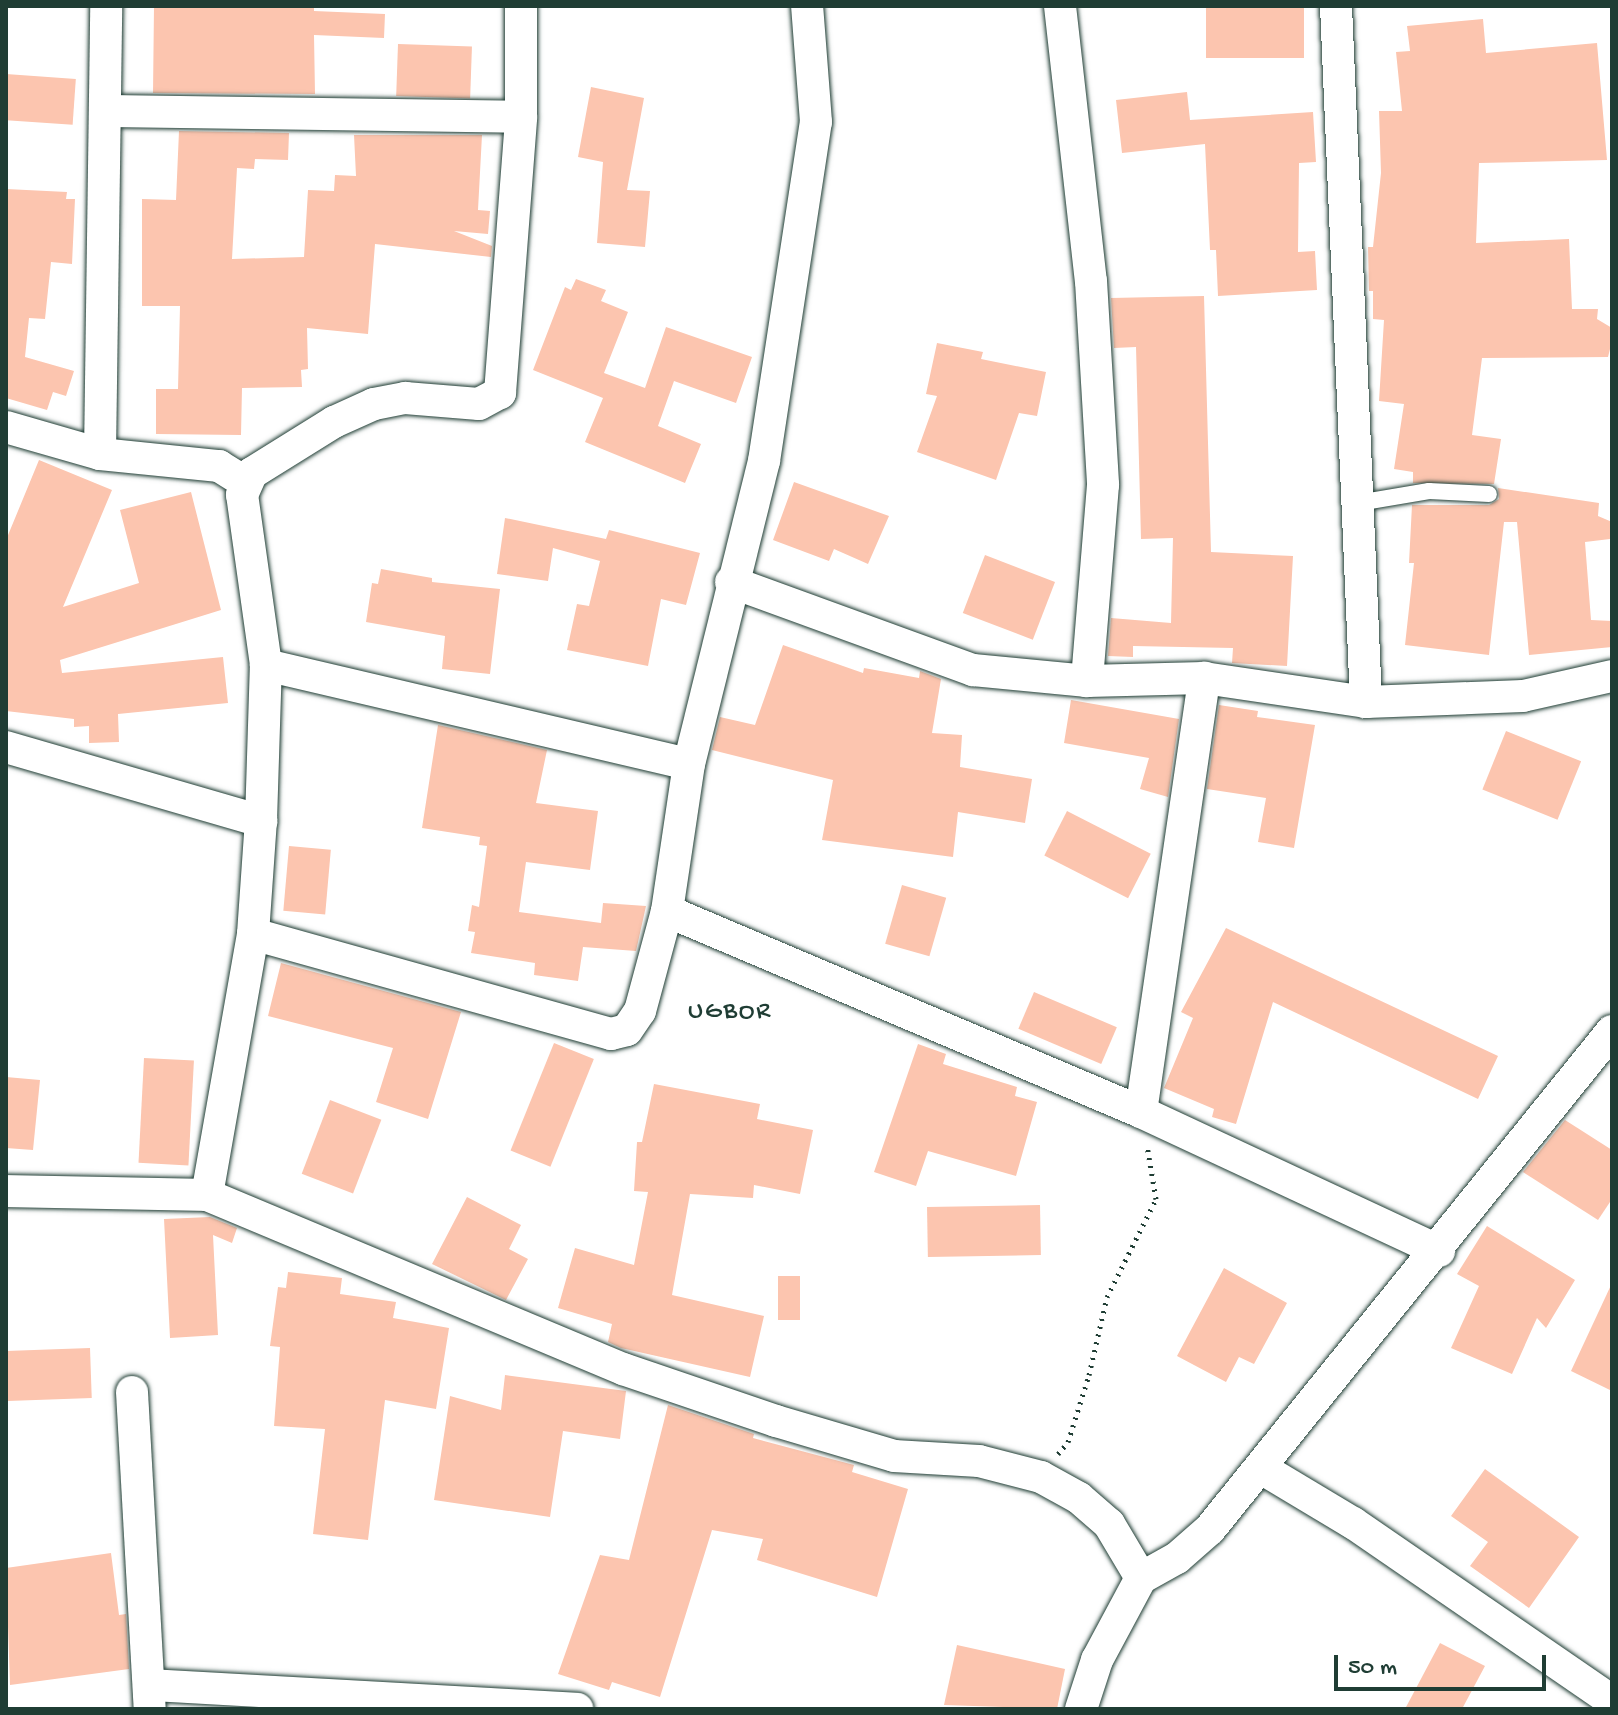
<!DOCTYPE html>
<html>
<head>
<meta charset="utf-8">
<style>
	body { margin:0 }
	#map { position:relative; width:1618px; height:1715px; overflow:hidden; background:#fff; font-family:"Gochi Hand",sans-serif }
	div>[style] { position:absolute }
	[style*='--x'] { left:calc(var(--x)*1px); top:calc(var(--y)*1px); width:calc(var(--w)*1px); rotate:calc(var(--a)*1deg) }
	.building>* { inset:0; background:#fcc5af; transform-origin:0 0 }
	.path>* { height:5px; margin-top:-2.5px; transform-origin:0; background:repeating-linear-gradient(90deg,#1f3d34 0 2px,transparent 0 8px) }
	.roads { filter:drop-shadow(0 0 2px #1f3d34) drop-shadow(0 0 2px #1f3d34) }
	.lane>* { height:16px; margin:-8px; padding:0 8px; transform-origin:8px; border-radius:8px; background:#fff }
	.street>* { height:32px; margin:-16px; padding:0 16px; transform-origin:16px; border-radius:16px; background:#fff }
	span { translate:-50% -50%; white-space:nowrap; text-align:center; line-height:1.15; -webkit-text-stroke:6px #fff; paint-order:stroke }
	.quarter-label { font-size:26px; color:#1f3d34; letter-spacing:2px }
	.frame { position:absolute; inset:0; border:8px solid #1f3d34; pointer-events:none }
	.scale { position:absolute; left:1334px; top:1655px; width:212px; height:36px; box-sizing:border-box; border:4px solid #1f3d34; border-top:0; padding-left:10px; font-size:24px; line-height:28px; white-space:nowrap; color:#1f3d34; -webkit-text-stroke:6px #fff; paint-order:stroke }
</style>
</head>
<body>
<div id="map">
	<div class="building">
		<div style="clip-path:polygon(154px 6px,314px 6px,314px 11px,385px 14px,384px 38px,314px 35px,315px 94px,153px 93px)"></div>
		<div style="left:1206px;top:6px;width:98px;height:52px"></div>
		<div style="clip-path:polygon(1483px 19px,1486px 53px,1597px 43px,1607px 160px,1479px 163px,1476px 243px,1569px 239px,1572px 309px,1598px 309px,1597px 319px,1612px 328px,1612px 341px,1608px 357px,1482px 358px,1472px 435px,1501px 439px,1494px 484px,1413px 483px,1413px 472px,1394px 469px,1404px 404px,1379px 401px,1384px 320px,1373px 319px,1373px 291px,1369px 291px,1368px 247px,1373px 247px,1381px 173px,1379px 111px,1402px 111px,1396px 52px,1410px 51px,1407px 26px)"></div>
		<div style="left:398px;top:44px;width:74px;height:52px;rotate:2deg"></div>
		<div style="left:6px;top:74px;width:70px;height:46px;rotate:4deg"></div>
		<div style="clip-path:polygon(591px 87px,644px 98px,627px 190px,650px 191px,645px 247px,597px 243px,603px 162px,578px 157px)"></div>
		<div style="clip-path:polygon(1187px 92px,1190px 120px,1313px 112px,1316px 162px,1299px 163px,1298px 252px,1315px 251px,1317px 290px,1218px 296px,1216px 250px,1210px 250px,1205px 144px,1122px 153px,1116px 100px)"></div>
		<div style="clip-path:polygon(179px 131px,289px 133px,288px 160px,255px 159px,254px 169px,237px 168px,232px 259px,304px 257px,308px 190px,334px 191px,335px 175px,356px 176px,354px 135px,482px 135px,478px 210px,490px 211px,488px 234px,454px 231px,492px 246px,491px 257px,375px 244px,368px 334px,307px 328px,308px 369px,301px 370px,302px 387px,242px 388px,241px 435px,156px 434px,156px 389px,178px 389px,180px 306px,142px 306px,142px 199px,176px 200px)"></div>
		<div style="clip-path:polygon(6px 189px,67px 192px,66px 199px,75px 199px,72px 264px,51px 262px,45px 319px,29px 318px,25px 357px,74px 371px,66px 396px,53px 392px,47px 410px,6px 398px)"></div>
		<div style="clip-path:polygon(576px 279px,606px 290px,601px 301px,628px 312px,604px 373px,645px 388px,666px 327px,752px 357px,736px 403px,674px 381px,658px 426px,701px 444px,685px 483px,585px 442px,603px 398px,533px 370px,565px 287px,571px 290px)"></div>
		<div style="clip-path:polygon(1204px 296px,1211px 552px,1293px 556px,1287px 666px,1232px 663px,1233px 648px,1133px 646px,1133px 657px,1108px 656px,1111px 618px,1171px 623px,1173px 538px,1141px 539px,1136px 347px,1114px 348px,1111px 298px)"></div>
		<div style="clip-path:polygon(937px 343px,983px 352px,981px 359px,1046px 372px,1037px 416px,1019px 413px,996px 480px,917px 452px,937px 396px,926px 394px)"></div>
		<div style="clip-path:polygon(39px 460px,112px 490px,63px 607px,139px 583px,120px 510px,191px 492px,221px 610px,60px 660px,62px 673px,223px 657px,228px 703px,118px 714px,119px 742px,89px 743px,89px 726px,74px 727px,74px 719px,6px 711px,6px 540px)"></div>
		<div style="clip-path:polygon(794px 482px,889px 516px,868px 564px,834px 549px,829px 561px,773px 540px)"></div>
		<div style="clip-path:polygon(1498px 488px,1599px 503px,1598px 516px,1612px 522px,1610px 539px,1585px 542px,1591px 620px,1612px 621px,1612px 647px,1529px 655px,1517px 522px,1504px 522px,1489px 655px,1405px 645px,1414px 563px,1409px 563px,1412px 505px,1489px 505px,1499px 499px)"></div>
		<div style="clip-path:polygon(505px 518px,606px 539px,609px 530px,700px 553px,686px 605px,661px 599px,648px 666px,567px 650px,577px 604px,589px 606px,600px 561px,553px 548px,548px 581px,497px 574px)"></div>
		<div style="left:985px;top:555px;width:75px;height:62px;rotate:21deg"></div>
		<div style="clip-path:polygon(381px 569px,432px 578px,432px 582px,500px 589px,490px 674px,442px 669px,445px 636px,366px 622px,372px 583px,378px 584px)"></div>
		<div style="clip-path:polygon(783px 645px,863px 673px,864px 668px,919px 678px,920px 671px,941px 679px,932px 733px,962px 735px,960px 767px,1032px 779px,1025px 823px,958px 812px,953px 857px,822px 840px,833px 780px,712px 750px,720px 717px,755px 725px)"></div>
		<div style="clip-path:polygon(1071px 700px,1179px 719px,1168px 797px,1140px 789px,1149px 758px,1064px 743px)"></div>
		<div style="clip-path:polygon(1219px 705px,1258px 711px,1257px 717px,1315px 725px,1294px 848px,1258px 842px,1266px 798px,1207px 789px)"></div>
		<div style="clip-path:polygon(438px 725px,547px 750px,536px 803px,598px 811px,590px 870px,526px 862px,519px 912px,601px 923px,603px 903px,646px 906px,636px 951px,583px 947px,578px 981px,534px 975px,535px 963px,471px 953px,475px 932px,468px 931px,472px 905px,479px 907px,487px 846px,479px 845px,480px 837px,422px 828px)"></div>
		<div style="left:1506px;top:731px;width:81px;height:63px;rotate:22deg"></div>
		<div style="left:1067px;top:811px;width:94px;height:50px;rotate:27deg"></div>
		<div style="left:289px;top:846px;width:42px;height:65px;rotate:5deg"></div>
		<div style="left:902px;top:885px;width:46px;height:61px;rotate:16deg"></div>
		<div style="clip-path:polygon(1226px 928px,1498px 1056px,1478px 1099px,1273px 1002px,1236px 1124px,1212px 1117px,1214px 1109px,1164px 1088px,1193px 1018px,1181px 1012px)"></div>
		<div style="clip-path:polygon(281px 963px,461px 1012px,428px 1119px,376px 1102px,393px 1048px,268px 1016px)"></div>
		<div style="left:1034px;top:992px;width:90px;height:40px;rotate:23deg"></div>
		<div style="left:554px;top:1043px;width:43px;height:116px;rotate:22deg"></div>
		<div style="clip-path:polygon(918px 1044px,946px 1054px,943px 1064px,1017px 1087px,1015px 1096px,1037px 1102px,1016px 1176px,928px 1151px,916px 1186px,874px 1172px)"></div>
		<div style="left:144px;top:1058px;width:50px;height:105px;rotate:3deg"></div>
		<div style="clip-path:polygon(6px 1077px,40px 1080px,33px 1150px,6px 1148px)"></div>
		<div style="clip-path:polygon(654px 1084px,760px 1104px,757px 1119px,813px 1130px,800px 1194px,754px 1185px,753px 1198px,690px 1194px,672px 1295px,764px 1316px,750px 1377px,621px 1348px,608px 1342px,612px 1324px,558px 1308px,575px 1248px,634px 1265px,648px 1192px,634px 1191px,637px 1142px,642px 1142px)"></div>
		<div style="left:330px;top:1100px;width:55px;height:79px;rotate:21deg"></div>
		<div style="clip-path:polygon(1565px 1120px,1612px 1150px,1612px 1199px,1598px 1220px,1523px 1172px)"></div>
		<div style="clip-path:polygon(467px 1197px,521px 1225px,509px 1249px,528px 1259px,506px 1300px,432px 1264px)"></div>
		<div style="left:1040px;top:1205px;width:50px;height:113px;rotate:89deg"></div>
		<div style="clip-path:polygon(210px 1217px,237px 1228px,232px 1243px,213px 1235px,218px 1335px,170px 1338px,164px 1219px)"></div>
		<div style="clip-path:polygon(1487px 1226px,1575px 1280px,1546px 1328px,1537px 1318px,1512px 1374px,1451px 1348px,1479px 1286px,1457px 1274px)"></div>
		<div style="clip-path:polygon(1224px 1268px,1287px 1303px,1254px 1364px,1239px 1357px,1226px 1382px,1177px 1356px)"></div>
		<div style="clip-path:polygon(288px 1272px,342px 1278px,340px 1294px,396px 1302px,393px 1318px,449px 1328px,436px 1409px,385px 1400px,368px 1540px,313px 1534px,325px 1429px,274px 1426px,280px 1347px,270px 1346px,278px 1287px,286px 1288px)"></div>
		<div style="left:778px;top:1276px;width:22px;height:44px"></div>
		<div style="clip-path:polygon(1612px 1283px,1612px 1391px,1571px 1371px)"></div>
		<div style="left:90px;top:1348px;width:50px;height:84px;rotate:88deg"></div>
		<div style="clip-path:polygon(505px 1375px,626px 1391px,620px 1439px,563px 1431px,550px 1517px,434px 1500px,450px 1396px,501px 1410px)"></div>
		<div style="clip-path:polygon(668px 1405px,754px 1434px,753px 1438px,854px 1465px,852px 1472px,908px 1489px,877px 1597px,757px 1560px,763px 1539px,712px 1530px,660px 1697px,612px 1682px,609px 1690px,558px 1674px,600px 1555px,629px 1560px)"></div>
		<div style="clip-path:polygon(1485px 1469px,1579px 1537px,1529px 1608px,1470px 1566px,1488px 1542px,1451px 1516px)"></div>
		<div style="clip-path:polygon(111px 1553px,119px 1615px,126px 1614px,129px 1669px,10px 1685px,6px 1568px)"></div>
		<div style="clip-path:polygon(1440px 1643px,1485px 1666px,1462px 1709px,1405px 1709px)"></div>
		<div style="clip-path:polygon(957px 1645px,1065px 1669px,1057px 1709px,944px 1705px)"></div>
	</div>
	<div class="path">
		<div style="--x:1058;--y:1454;--w:16;--a:-50"></div>
		<div style="--x:1068;--y:1442;--w:70;--a:-72.6"></div>
		<div style="--x:1089;--y:1375;--w:80;--a:-77"></div>
		<div style="--x:1107;--y:1297;--w:110;--a:-63.4"></div>
		<div style="--x:1156;--y:1199;--w:55;--a:-99.5"></div>
	</div>
	<div class="roads">
		<div class="lane">
			<div style="--x:1358;--y:503;--w:72;--a:-9.6"></div>
			<div style="--x:1429;--y:491;--w:60;--a:2.9"></div>
		</div>
		<div class="street">
			<div style="--x:1060;--y:6;--w:277;--a:83.6"></div>
			<div style="--x:1091;--y:281;--w:204;--a:86.6"></div>
			<div style="--x:1103;--y:485;--w:197;--a:94.7"></div>
			<div style="--x:1336;--y:6;--w:697;--a:87.53"></div>
			<div style="--x:107;--y:111;--w:414;--a:0.8"></div>
			<div style="--x:6;--y:427;--w:98;--a:16"></div>
			<div style="--x:100;--y:454;--w:120;--a:5.8"></div>
			<div style="--x:219;--y:466;--w:31;--a:32"></div>
			<div style="--x:100;--y:454;--w:448;--a:-89.2"></div>
			<div style="--x:731;--y:582;--w:258;--a:20"></div>
			<div style="--x:973;--y:670;--w:115;--a:5.5"></div>
			<div style="--x:1087;--y:681;--w:117;--a:-1.5"></div>
			<div style="--x:1204;--y:678;--w:164;--a:8.4"></div>
			<div style="--x:1366;--y:702;--w:157;--a:-2.2"></div>
			<div style="--x:1523;--y:696;--w:91;--a:-12.7"></div>
			<div style="--x:266;--y:665;--w:434;--a:13.2"></div>
			<div style="--x:6;--y:747;--w:266;--a:16.2"></div>
			<div style="--x:667;--y:911;--w:515;--a:22.98"></div>
			<div style="--x:1141;--y:1112;--w:329;--a:25"></div>
			<div style="--x:253;--y:934;--w:372;--a:15.6"></div>
			<div style="--x:611;--y:1034;--w:16;--a:-14"></div>
			<div style="--x:627;--y:1030;--w:23;--a:-56"></div>
			<div style="--x:640;--y:1011;--w:104;--a:-74.9"></div>
			<div style="--x:667;--y:911;--w:149;--a:-81.5"></div>
			<div style="--x:689;--y:764;--w:312;--a:-76.1"></div>
			<div style="--x:764;--y:461;--w:343;--a:-81.3"></div>
			<div style="--x:816;--y:122;--w:116;--a:-94.4"></div>
			<div style="--x:1141;--y:1112;--w:439;--a:-81.7"></div>
			<div style="--x:6;--y:1191;--w:201;--a:1.1"></div>
			<div style="--x:207;--y:1195;--w:451;--a:22.7"></div>
			<div style="--x:623;--y:1369;--w:162;--a:18.8"></div>
			<div style="--x:776;--y:1421;--w:123;--a:16.5"></div>
			<div style="--x:894;--y:1456;--w:85;--a:3.4"></div>
			<div style="--x:979;--y:1461;--w:64;--a:14.5"></div>
			<div style="--x:1041;--y:1477;--w:43;--a:28.9"></div>
			<div style="--x:1079;--y:1498;--w:40;--a:41"></div>
			<div style="--x:1109;--y:1524;--w:63;--a:59.3"></div>
			<div style="--x:207;--y:1195;--w:265;--a:-80"></div>
			<div style="--x:253;--y:934;--w:113;--a:-86"></div>
			<div style="--x:261;--y:821;--w:156;--a:-88.2"></div>
			<div style="--x:266;--y:665;--w:172;--a:-98"></div>
			<div style="--x:242;--y:495;--w:24;--a:-66"></div>
			<div style="--x:252;--y:473;--w:97;--a:-31.9"></div>
			<div style="--x:334;--y:422;--w:44;--a:-24.2"></div>
			<div style="--x:374;--y:404;--w:32;--a:-11"></div>
			<div style="--x:405;--y:398;--w:74;--a:4.6"></div>
			<div style="--x:479;--y:404;--w:24;--a:-28"></div>
			<div style="--x:500;--y:393;--w:277;--a:-85.6"></div>
			<div style="--x:521;--y:117;--w:111;--a:-90"></div>
			<div style="--x:132;--y:1392;--w:318;--a:86.8"></div>
			<div style="--x:1261;--y:1468;--w:107;--a:30.9"></div>
			<div style="--x:1353;--y:1523;--w:314;--a:34.5"></div>
			<div style="--x:151;--y:1685;--w:427;--a:3.2"></div>
			<div style="--x:1081;--y:1709;--w:52;--a:-71.9"></div>
			<div style="--x:1097;--y:1660;--w:93;--a:-61.8"></div>
			<div style="--x:1141;--y:1578;--w:41;--a:-29.1"></div>
			<div style="--x:1177;--y:1558;--w:44;--a:-41.3"></div>
			<div style="--x:1210;--y:1529;--w:640;--a:-51.09"></div>
		</div>
	</div>
	<div class="quarter-label">
		<span style="left:730px;top:1013px">UGBOR</span>
	</div>
	<div class="frame"></div>
	<div class="scale">50 m</div>
</div>
</body>
</html>
